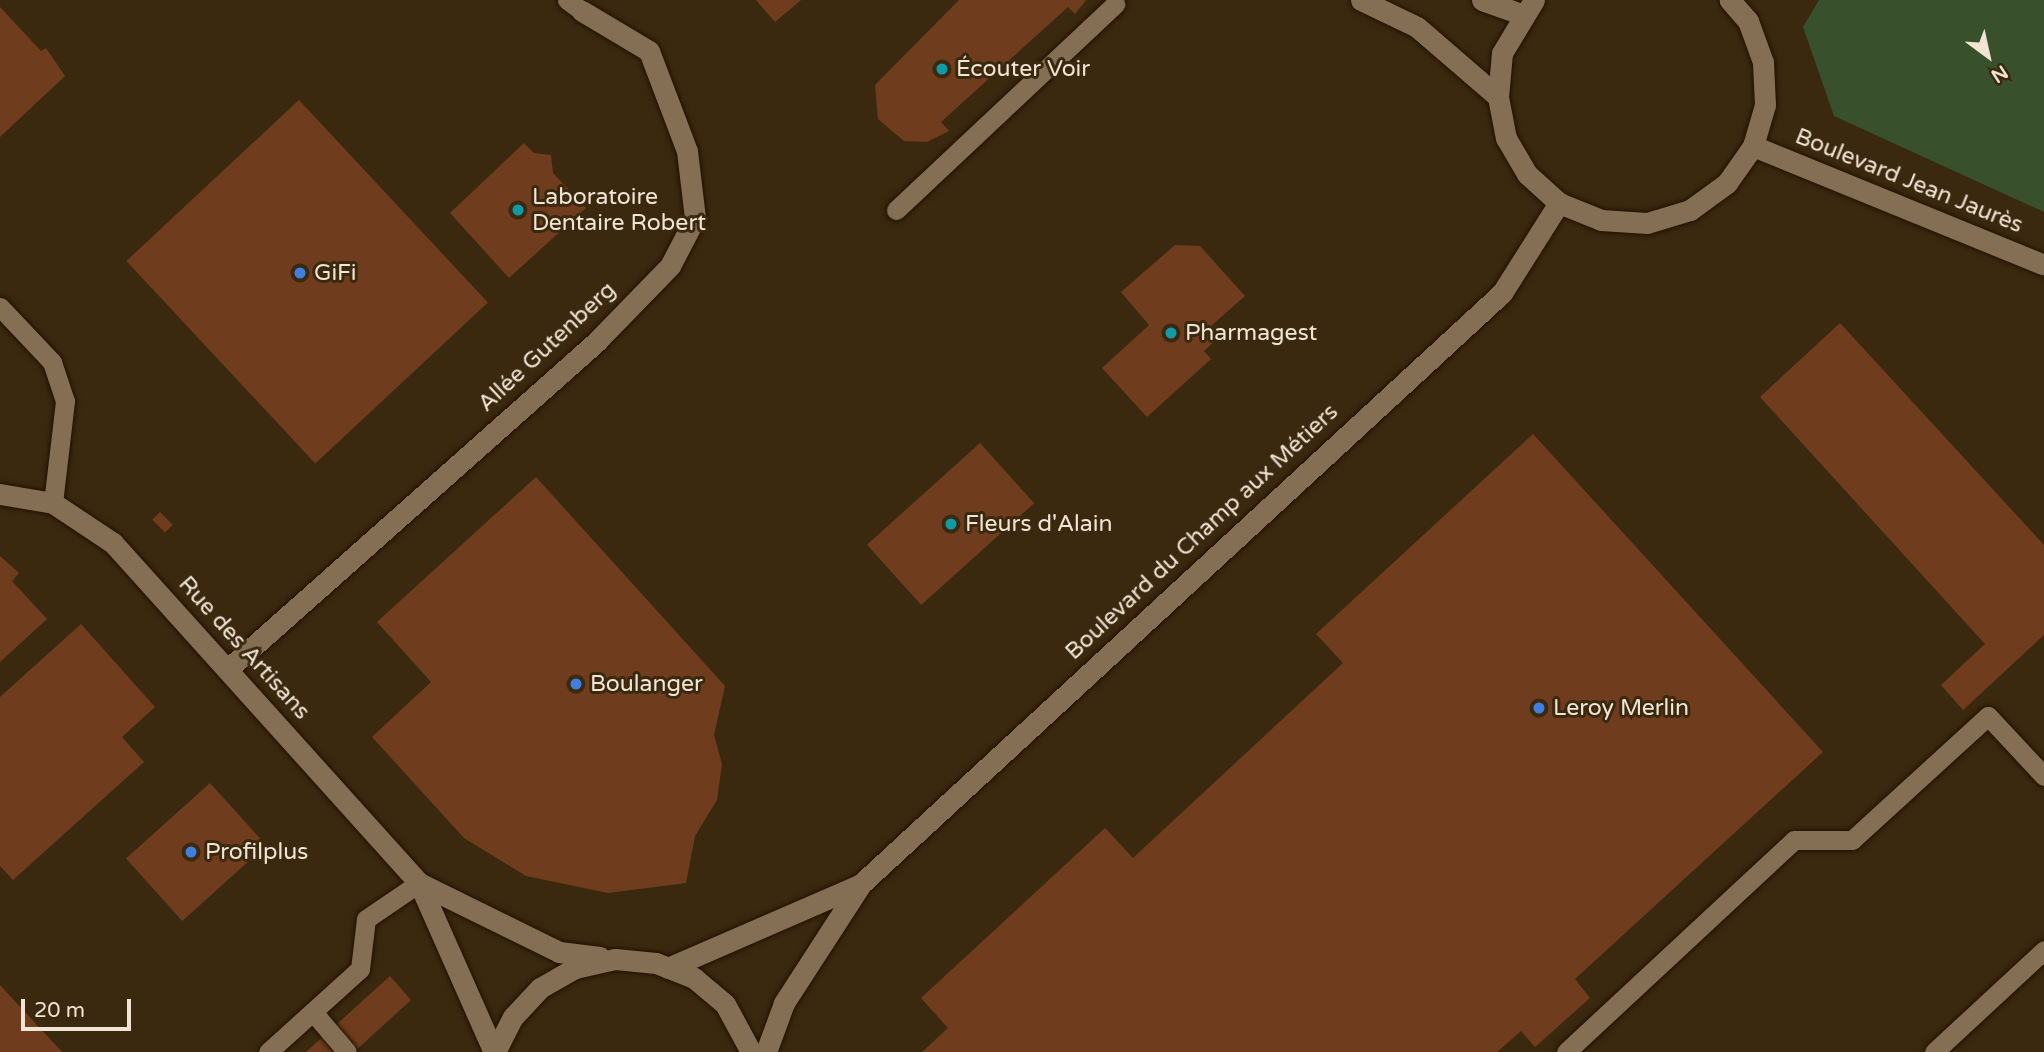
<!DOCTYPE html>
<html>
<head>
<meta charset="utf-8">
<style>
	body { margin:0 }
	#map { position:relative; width:2044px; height:1052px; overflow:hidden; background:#3a290f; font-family:"Varela Round",sans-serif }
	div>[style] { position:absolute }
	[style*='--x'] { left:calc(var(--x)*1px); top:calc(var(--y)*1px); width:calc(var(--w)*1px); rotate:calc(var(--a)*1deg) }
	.green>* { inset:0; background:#39502c }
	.building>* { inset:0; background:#6f3d1d; transform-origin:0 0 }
	.roads { filter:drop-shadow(0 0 2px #211100) drop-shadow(0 0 2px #211100) }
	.lane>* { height:19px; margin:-9.5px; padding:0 9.5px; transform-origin:9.5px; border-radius:9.5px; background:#846f54 }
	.street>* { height:21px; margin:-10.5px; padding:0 10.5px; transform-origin:10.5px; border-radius:10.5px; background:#846f54 }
	.secondary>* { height:21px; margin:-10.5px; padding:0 10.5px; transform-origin:10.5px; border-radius:10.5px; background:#846f54 }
	.dots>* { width:19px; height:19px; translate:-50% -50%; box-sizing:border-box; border:4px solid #3a290f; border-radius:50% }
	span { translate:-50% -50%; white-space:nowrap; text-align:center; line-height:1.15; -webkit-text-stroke:6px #3a290f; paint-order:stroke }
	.poi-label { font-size:23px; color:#f0e4d5 }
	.left { translate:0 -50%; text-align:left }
	.street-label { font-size:23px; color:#f0e4d5 }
	.north { position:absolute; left:1953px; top:21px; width:70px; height:70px; -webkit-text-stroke:5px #3a290f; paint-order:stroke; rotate:147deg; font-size:19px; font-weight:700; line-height:28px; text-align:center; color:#f0e4d5 }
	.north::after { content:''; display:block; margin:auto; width:24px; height:32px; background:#f0e4d5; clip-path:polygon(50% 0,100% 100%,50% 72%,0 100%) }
	.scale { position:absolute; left:21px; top:999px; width:110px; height:32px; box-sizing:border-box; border:4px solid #f0e4d5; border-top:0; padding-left:9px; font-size:21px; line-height:24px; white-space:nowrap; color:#f0e4d5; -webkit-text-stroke:5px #3a290f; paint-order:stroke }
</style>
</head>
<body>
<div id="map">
	<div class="green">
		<div style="clip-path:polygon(1819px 0,2044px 0,2044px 212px,1834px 116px,1803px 27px)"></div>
	</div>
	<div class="building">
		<div style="clip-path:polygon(756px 0,801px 0,775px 22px)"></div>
		<div style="clip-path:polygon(959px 0,1086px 0,1075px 14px,1068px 7px,941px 122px,949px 131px,927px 142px,904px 141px,878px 119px,875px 85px)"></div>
		<div style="clip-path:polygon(0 7px,41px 51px,46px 48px,65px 76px,0 137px)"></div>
		<div style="left:299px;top:100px;width:277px;height:236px;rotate:47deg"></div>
		<div style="clip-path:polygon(524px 143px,534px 153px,551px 155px,553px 173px,586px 208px,509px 278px,450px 213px)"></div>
		<div style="clip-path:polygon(1175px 245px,1200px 246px,1245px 296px,1212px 325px,1220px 336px,1204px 351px,1211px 359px,1147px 417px,1102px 368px,1149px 325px,1121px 292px)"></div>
		<div style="clip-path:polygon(1840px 323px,2044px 545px,2044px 635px,1963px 710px,1941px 685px,1985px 644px,1760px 397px)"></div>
		<div style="clip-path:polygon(1533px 434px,1823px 752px,1575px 979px,1590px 998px,1535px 1047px,1521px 1031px,1497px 1052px,922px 1052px,948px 1028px,921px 998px,1105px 828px,1133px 858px,1343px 663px,1316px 634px)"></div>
		<div style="left:980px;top:443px;width:81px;height:152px;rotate:48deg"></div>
		<div style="clip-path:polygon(536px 477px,725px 686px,714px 735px,722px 764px,717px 800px,695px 836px,686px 883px,608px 893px,526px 876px,464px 838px,372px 737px,431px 682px,377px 622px)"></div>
		<div style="left:160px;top:512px;width:18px;height:11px;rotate:45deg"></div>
		<div style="clip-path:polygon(0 556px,19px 573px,12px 581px,47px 619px,0 662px)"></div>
		<div style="clip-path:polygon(81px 624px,155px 707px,122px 737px,144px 762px,13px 880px,0 866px,0 697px)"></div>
		<div style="left:210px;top:783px;width:84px;height:113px;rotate:48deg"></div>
		<div style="clip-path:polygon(390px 976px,411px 1000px,354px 1052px,306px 1052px)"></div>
		<div style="clip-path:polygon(0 985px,62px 1052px,0 1052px)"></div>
	</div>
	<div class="roads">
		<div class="lane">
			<div style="--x:567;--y:0;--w:19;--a:36"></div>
			<div style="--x:896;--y:210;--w:301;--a:-43.2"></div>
			<div style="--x:0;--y:307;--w:76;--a:46.6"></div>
			<div style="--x:52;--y:362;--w:41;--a:71.6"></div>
			<div style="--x:65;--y:401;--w:103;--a:96.7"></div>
			<div style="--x:313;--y:1012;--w:52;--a:49.6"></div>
			<div style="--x:268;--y:1052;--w:124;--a:-42.1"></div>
			<div style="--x:360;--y:969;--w:50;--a:-83.2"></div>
			<div style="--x:366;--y:919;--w:64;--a:-34.2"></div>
			<div style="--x:1566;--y:1052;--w:311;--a:-42.9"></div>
			<div style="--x:1794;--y:840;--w:58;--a:0"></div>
			<div style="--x:1852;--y:840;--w:184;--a:-42.4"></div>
			<div style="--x:1988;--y:716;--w:82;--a:47"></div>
			<div style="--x:1934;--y:1052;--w:150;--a:-42.8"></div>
		</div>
		<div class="street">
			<div style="--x:0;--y:494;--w:54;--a:9.6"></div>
			<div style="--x:53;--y:503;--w:72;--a:33.7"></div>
			<div style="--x:113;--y:543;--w:457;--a:48"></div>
			<div style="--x:419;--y:883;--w:185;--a:66.1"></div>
			<div style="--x:229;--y:668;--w:492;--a:-41.6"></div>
			<div style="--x:597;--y:341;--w:105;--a:-45.8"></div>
			<div style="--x:670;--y:266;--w:54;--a:-62.5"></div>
			<div style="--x:695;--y:218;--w:67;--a:-96.8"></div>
			<div style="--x:687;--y:151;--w:107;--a:-110.8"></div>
			<div style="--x:649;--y:51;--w:78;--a:-149.2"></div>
			<div style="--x:419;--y:883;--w:156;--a:26.2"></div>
			<div style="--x:559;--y:952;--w:41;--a:7"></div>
			<div style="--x:668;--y:968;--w:208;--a:-23.5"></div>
			<div style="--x:495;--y:1052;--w:39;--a:-63"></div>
			<div style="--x:513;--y:1017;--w:40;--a:-47"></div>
			<div style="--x:540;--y:988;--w:40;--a:-29.7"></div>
			<div style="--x:575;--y:968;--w:41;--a:-12.7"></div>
			<div style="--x:615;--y:959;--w:41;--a:5.6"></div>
			<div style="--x:656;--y:963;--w:41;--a:21.5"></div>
			<div style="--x:694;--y:978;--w:40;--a:40"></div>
			<div style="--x:725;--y:1004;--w:55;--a:61.6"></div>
			<div style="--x:766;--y:1052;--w:52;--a:-69.8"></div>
			<div style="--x:784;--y:1003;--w:142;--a:-57.1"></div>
			<div style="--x:861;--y:884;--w:872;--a:-42.68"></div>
			<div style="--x:1502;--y:293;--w:107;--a:-57.7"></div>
		</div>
		<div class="secondary">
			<div style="--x:1361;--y:0;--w:62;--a:25.7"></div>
			<div style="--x:1417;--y:27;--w:107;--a:40.8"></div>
			<div style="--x:1482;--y:0;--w:41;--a:19.7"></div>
			<div style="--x:1534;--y:0;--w:62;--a:121.1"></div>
			<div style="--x:1502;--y:53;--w:44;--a:95.2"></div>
			<div style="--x:1498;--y:97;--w:42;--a:79"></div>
			<div style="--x:1506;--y:138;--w:42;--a:59.7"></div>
			<div style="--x:1527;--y:174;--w:43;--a:42.2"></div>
			<div style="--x:1559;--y:203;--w:45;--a:22"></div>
			<div style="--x:1601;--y:220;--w:46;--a:3.7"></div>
			<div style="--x:1647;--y:223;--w:45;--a:-16.8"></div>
			<div style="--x:1690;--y:210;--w:46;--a:-36.1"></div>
			<div style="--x:1727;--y:183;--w:45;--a:-54.9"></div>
			<div style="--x:1753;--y:146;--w:43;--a:-73.7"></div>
			<div style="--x:1765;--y:105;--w:43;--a:-92.7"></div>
			<div style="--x:1763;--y:62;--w:44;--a:-110.1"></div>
			<div style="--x:1748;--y:21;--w:28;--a:-131"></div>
			<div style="--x:1753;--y:146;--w:314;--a:22.2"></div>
		</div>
	</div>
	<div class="dots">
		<div style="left:942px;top:69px;background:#0f9aa8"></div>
		<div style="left:518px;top:210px;background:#0f9aa8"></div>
		<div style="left:300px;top:273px;background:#3f7fe0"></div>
		<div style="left:1171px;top:333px;background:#0f9aa8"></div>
		<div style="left:951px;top:524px;background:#0f9aa8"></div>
		<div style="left:576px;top:684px;background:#3f7fe0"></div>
		<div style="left:1539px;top:708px;background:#3f7fe0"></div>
		<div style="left:191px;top:852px;background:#3f7fe0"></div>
	</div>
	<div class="poi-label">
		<span class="left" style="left:956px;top:69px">Écouter Voir</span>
		<span class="left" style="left:532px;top:210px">Laboratoire<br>Dentaire Robert</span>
		<span class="left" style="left:314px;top:273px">GiFi</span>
		<span class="left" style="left:1185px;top:333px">Pharmagest</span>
		<span class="left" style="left:965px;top:524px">Fleurs d'Alain</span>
		<span class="left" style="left:590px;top:684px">Boulanger</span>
		<span class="left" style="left:1553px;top:708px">Leroy Merlin</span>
		<span class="left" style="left:205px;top:852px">Profilplus</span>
	</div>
	<div class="street-label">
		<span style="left:1909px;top:181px;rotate:22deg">Boulevard Jean Jaurès</span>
		<span style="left:547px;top:347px;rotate:-43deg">Allée Gutenberg</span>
		<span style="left:1202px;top:532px;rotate:-43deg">Boulevard du Champ aux Métiers</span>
		<span style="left:244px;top:648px;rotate:48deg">Rue des Artisans</span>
	</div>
	<div class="north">N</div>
	<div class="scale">20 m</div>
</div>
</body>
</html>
